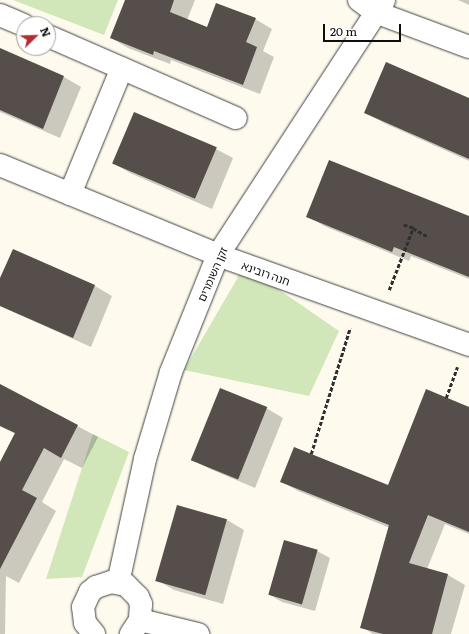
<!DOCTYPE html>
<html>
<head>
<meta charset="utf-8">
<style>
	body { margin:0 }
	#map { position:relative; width:469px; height:634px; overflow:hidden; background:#fefbee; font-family:Literata,"Noto Sans Hebrew",serif }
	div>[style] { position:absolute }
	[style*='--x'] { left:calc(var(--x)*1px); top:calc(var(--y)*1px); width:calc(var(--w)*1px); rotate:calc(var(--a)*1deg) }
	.green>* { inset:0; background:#d1e6b9 }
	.shadow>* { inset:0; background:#0003 }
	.building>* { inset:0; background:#554e4a; transform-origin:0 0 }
	.path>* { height:2.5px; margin-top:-1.25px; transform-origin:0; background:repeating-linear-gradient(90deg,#2f2f2f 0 4px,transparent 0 6px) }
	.roads { filter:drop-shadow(0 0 1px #404040) drop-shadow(0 0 1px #404040) }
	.minor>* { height:22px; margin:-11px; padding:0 11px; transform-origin:11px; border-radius:11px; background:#fff }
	span { translate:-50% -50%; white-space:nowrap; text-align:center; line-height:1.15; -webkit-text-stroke:4px #fff; paint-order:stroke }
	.street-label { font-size:11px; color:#0d0d0d }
	.north { position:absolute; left:16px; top:16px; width:40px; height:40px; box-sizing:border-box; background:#fff; border:1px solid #9e9e9e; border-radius:50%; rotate:67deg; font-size:11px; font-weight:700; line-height:16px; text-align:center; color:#0d0d0d }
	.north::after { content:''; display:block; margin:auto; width:14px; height:18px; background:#b52d33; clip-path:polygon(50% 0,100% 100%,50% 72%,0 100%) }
	.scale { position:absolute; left:323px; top:24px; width:78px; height:18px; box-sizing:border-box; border:2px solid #0d0d0d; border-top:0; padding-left:5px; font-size:12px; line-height:14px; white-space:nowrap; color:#0d0d0d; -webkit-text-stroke:3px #fff; paint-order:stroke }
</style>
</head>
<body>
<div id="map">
	<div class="green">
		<div style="clip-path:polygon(13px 0,118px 0,104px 35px)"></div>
		<div style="clip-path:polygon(240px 263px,339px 331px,309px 396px,184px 370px,237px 279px)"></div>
		<div style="clip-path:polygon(93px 434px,129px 452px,82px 577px,46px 579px)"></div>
	</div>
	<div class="shadow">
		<div style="clip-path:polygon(126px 0,195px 0,187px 20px,207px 28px,255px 19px,272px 29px,263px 51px,274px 57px,260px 94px,171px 60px,170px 64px,128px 48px,111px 38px)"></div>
		<div style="clip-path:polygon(458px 0,469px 0,469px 5px)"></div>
		<div style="clip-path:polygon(0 50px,64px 77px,81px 87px,60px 138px,0 112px)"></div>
		<div style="clip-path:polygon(469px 99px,469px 161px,384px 123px,365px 112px)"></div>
		<div style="clip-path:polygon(216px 149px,233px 158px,212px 209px,130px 173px,113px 163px)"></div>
		<div style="clip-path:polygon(307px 216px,469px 217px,469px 279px,411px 256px,409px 261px,324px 226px)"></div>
		<div style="clip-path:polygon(13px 251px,95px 286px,112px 296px,91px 347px,0 306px,0 281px)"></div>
		<div style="clip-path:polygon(0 385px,98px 437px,82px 468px,64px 459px,42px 502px,56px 511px,19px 583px,6px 576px,5px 634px,0 634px,0 464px,16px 434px,0 426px)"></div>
		<div style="clip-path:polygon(266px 408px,283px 418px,255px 488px,210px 469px,193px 460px)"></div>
		<div style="clip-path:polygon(469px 408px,469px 534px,445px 524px,427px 569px,448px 575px,465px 585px,451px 634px,373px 634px,362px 627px,390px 528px,298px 491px,281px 481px,388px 486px)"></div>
		<div style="clip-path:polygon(178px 506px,227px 520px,244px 530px,223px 604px,174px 590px,157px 580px)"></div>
		<div style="clip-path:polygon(317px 551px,330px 558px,315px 611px,282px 602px,270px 595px)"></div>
	</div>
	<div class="building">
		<div style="clip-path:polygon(125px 0,174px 0,170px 12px,207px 27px,216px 3px,256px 18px,246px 42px,257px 47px,243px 85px,154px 51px,153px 55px,110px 38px)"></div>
		<div style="clip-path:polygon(0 48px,64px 76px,43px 129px,0 110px)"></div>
		<div style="clip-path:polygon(386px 62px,469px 98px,469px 159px,364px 113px)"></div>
		<div style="left:134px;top:112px;width:90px;height:56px;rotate:23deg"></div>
		<div style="clip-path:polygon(329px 160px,469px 216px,469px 277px,394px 247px,392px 252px,306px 217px)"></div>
		<div style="clip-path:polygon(13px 249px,95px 285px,73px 338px,0 306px,0 278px)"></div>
		<div style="clip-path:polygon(0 384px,78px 425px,61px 458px,44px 448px,22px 490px,37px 498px,0 569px,0 462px,15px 433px,0 426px)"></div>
		<div style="left:220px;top:388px;width:51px;height:78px;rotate:22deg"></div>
		<div style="clip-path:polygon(426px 389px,469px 407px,469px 532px,428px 515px,409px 563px,448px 574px,432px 634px,383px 634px,360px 628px,389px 525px,280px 482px,294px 447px,388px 485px)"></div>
		<div style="left:177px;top:505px;width:52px;height:79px;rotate:16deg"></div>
		<div style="left:284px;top:540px;width:35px;height:57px;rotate:16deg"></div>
	</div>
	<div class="path">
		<div style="--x:413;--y:228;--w:16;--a:30"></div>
		<div style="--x:389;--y:290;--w:66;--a:-68.8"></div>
		<div style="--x:413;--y:228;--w:10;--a:-163"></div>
		<div style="--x:446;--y:398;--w:33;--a:-70"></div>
		<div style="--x:311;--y:454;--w:132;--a:-72.8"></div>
	</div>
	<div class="roads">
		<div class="minor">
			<div style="--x:359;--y:0;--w:20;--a:37"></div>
			<div style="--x:375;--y:12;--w:100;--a:20.4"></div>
			<div style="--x:0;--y:15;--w:26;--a:23"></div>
			<div style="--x:48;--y:36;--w:205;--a:23.6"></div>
			<div style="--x:0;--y:165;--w:236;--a:22.4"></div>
			<div style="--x:218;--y:255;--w:267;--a:19.7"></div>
			<div style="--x:70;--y:194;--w:136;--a:-67.6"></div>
			<div style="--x:118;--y:583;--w:127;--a:-77.7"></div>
			<div style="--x:145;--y:459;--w:91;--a:-73.4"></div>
			<div style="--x:171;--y:372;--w:126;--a:-68.1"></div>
			<div style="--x:218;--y:255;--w:304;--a:-56.9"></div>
			<div style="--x:140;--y:620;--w:60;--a:13.6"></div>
			<div style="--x:94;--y:634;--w:14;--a:-129"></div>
			<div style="--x:85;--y:623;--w:16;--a:-97"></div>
			<div style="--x:83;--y:607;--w:17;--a:-65"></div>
			<div style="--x:90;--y:592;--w:8;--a:-40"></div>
			<div style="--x:96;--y:587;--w:16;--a:-18"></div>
			<div style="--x:111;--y:582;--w:15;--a:11"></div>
			<div style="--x:126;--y:585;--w:17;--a:45"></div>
			<div style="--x:138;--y:597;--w:8;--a:67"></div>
			<div style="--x:141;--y:604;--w:16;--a:94"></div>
			<div style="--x:140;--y:620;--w:17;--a:123"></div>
		</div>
	</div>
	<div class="street-label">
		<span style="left:266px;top:273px;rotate:20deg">חנה רובינא</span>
		<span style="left:212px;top:274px;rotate:-66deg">זקן השומרים</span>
	</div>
	<div class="north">N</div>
	<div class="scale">20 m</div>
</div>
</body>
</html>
